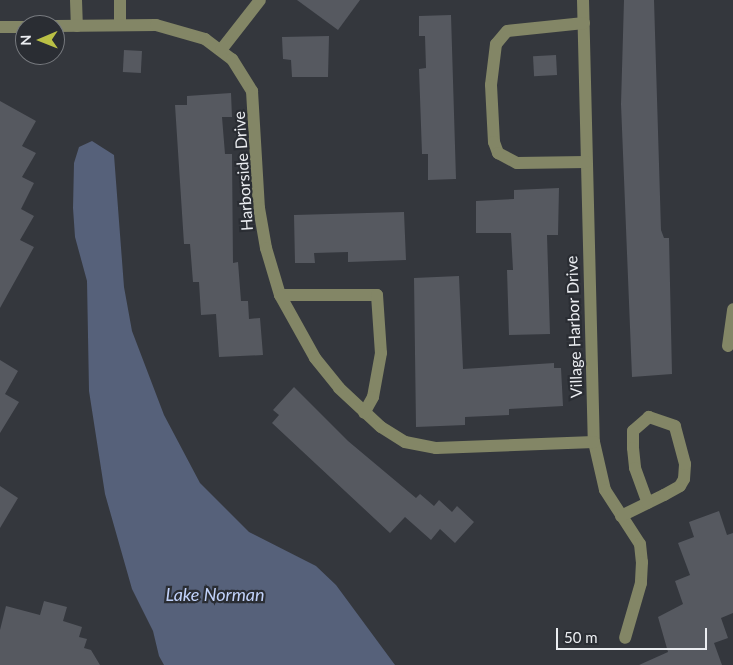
<!DOCTYPE html>
<html>
<head>
<meta charset="utf-8">
<style>
	body { margin:0 }
	#map { position:relative; width:733px; height:665px; overflow:hidden; background:#34373d; font-family:Lato,sans-serif }
	div>[style] { position:absolute }
	[style*='--x'] { left:calc(var(--x)*1px); top:calc(var(--y)*1px); width:calc(var(--w)*1px); rotate:calc(var(--a)*1deg) }
	.water>* { inset:0; background:#56617a }
	.building>* { inset:0; background:#565960; transform-origin:0 0 }
	.minor>* { height:12px; margin:-6px; padding:0 6px; transform-origin:6px; border-radius:6px; background:#838666 }
	span { translate:-50% -50%; white-space:nowrap; text-align:center; line-height:1.15; -webkit-text-stroke:4.5px #2a2d33; paint-order:stroke }
	.street-label { font-size:16px; color:#ebedf1 }
	.water-label { font-size:18px; color:#c1d2fa; font-style:italic }
	.north { position:absolute; left:15px; top:15px; width:50px; height:50px; box-sizing:border-box; background:#2a2d33; border:1px solid #777a7f; border-radius:50%; rotate:269deg; font-size:14px; font-weight:700; line-height:20px; text-align:center; color:#ebedf1 }
	.north::after { content:''; display:block; margin:auto; width:18px; height:22px; background:#bac045; clip-path:polygon(50% 0,100% 100%,50% 72%,0 100%) }
	.scale { position:absolute; left:556px; top:628px; width:151px; height:22px; box-sizing:border-box; border:2px solid #ebedf1; border-top:0; padding-left:6px; font-size:15px; line-height:18px; white-space:nowrap; color:#ebedf1; -webkit-text-stroke:4px #2a2d33; paint-order:stroke }
</style>
</head>
<body>
<div id="map">
	<div class="water">
		<div style="clip-path:polygon(92px 141px,114px 155px,124px 287px,132px 331px,164px 415px,200px 483px,249px 532px,316px 566px,336px 585px,395px 665px,164px 665px,159px 656px,153px 631px,132px 589px,105px 494px,89px 391px,87px 281px,75px 237px,73px 208px,74px 163px,79px 147px)"></div>
	</div>
	<div class="building">
		<div style="clip-path:polygon(297px 0,360px 0,338px 30px)"></div>
		<div style="clip-path:polygon(624px 0,654px 0,661px 230px,664px 238px,669px 238px,672px 374px,632px 377px,621px 104px)"></div>
		<div style="clip-path:polygon(451px 15px,456px 179px,428px 180px,428px 154px,422px 154px,419px 69px,426px 68px,425px 36px,419px 36px,419px 16px)"></div>
		<div style="clip-path:polygon(329px 36px,328px 77px,292px 77px,291px 60px,283px 59px,282px 37px)"></div>
		<div style="left:124px;top:50px;width:18px;height:22px;rotate:3deg"></div>
		<div style="left:556px;top:55px;width:20px;height:23px;rotate:87deg"></div>
		<div style="clip-path:polygon(231px 93px,232px 117px,222px 117px,225px 154px,232px 154px,233px 263px,238px 262px,241px 301px,248px 301px,249px 319px,260px 318px,263px 355px,219px 357px,216px 314px,201px 315px,199px 282px,193px 282px,190px 244px,184px 244px,175px 105px,187px 105px,187px 96px)"></div>
		<div style="clip-path:polygon(0 101px,36px 121px,22px 146px,36px 153px,22px 177px,34px 183px,21px 209px,34px 216px,20px 240px,34px 247px,0 308px)"></div>
		<div style="clip-path:polygon(559px 188px,558px 235px,547px 235px,550px 334px,509px 335px,507px 270px,513px 270px,511px 233px,476px 233px,476px 201px,514px 199px,514px 190px)"></div>
		<div style="clip-path:polygon(404px 212px,406px 260px,348px 262px,348px 252px,314px 253px,315px 263px,295px 263px,294px 215px)"></div>
		<div style="clip-path:polygon(459px 276px,463px 369px,554px 363px,554px 368px,561px 368px,563px 406px,509px 409px,509px 415px,465px 417px,465px 425px,416px 427px,414px 278px)"></div>
		<div style="clip-path:polygon(0 360px,18px 371px,5px 394px,19px 402px,0 433px)"></div>
		<div style="clip-path:polygon(294px 387px,348px 441px,416px 498px,420px 494px,434px 506px,439px 500px,452px 512px,457px 506px,474px 522px,455px 543px,440px 529px,431px 540px,405px 517px,390px 533px,272px 423px,279px 415px,273px 410px)"></div>
		<div style="clip-path:polygon(0 486px,18px 498px,0 528px)"></div>
		<div style="clip-path:polygon(719px 511px,727px 535px,733px 533px,733px 613px,721px 618px,728px 638px,714px 643px,722px 665px,639px 665px,668px 652px,658px 617px,683px 604px,675px 581px,690px 575px,678px 543px,694px 537px,689px 522px)"></div>
		<div style="clip-path:polygon(44px 601px,67px 607px,63px 621px,82px 627px,79px 637px,87px 639px,84px 648px,91px 650px,100px 665px,0 665px,0 630px,6px 606px,40px 615px)"></div>
	</div>
	<div class="minor">
		<div style="--x:76;--y:0;--w:26;--a:88"></div>
		<div style="--x:120;--y:0;--w:24;--a:90"></div>
		<div style="--x:583;--y:0;--w:442;--a:88.6"></div>
		<div style="--x:594;--y:442;--w:49;--a:77.1"></div>
		<div style="--x:605;--y:490;--w:64;--a:57.1"></div>
		<div style="--x:640;--y:544;--w:18;--a:84"></div>
		<div style="--x:642;--y:562;--w:21;--a:93"></div>
		<div style="--x:641;--y:583;--w:57;--a:106.2"></div>
		<div style="--x:584;--y:23;--w:77;--a:174.1"></div>
		<div style="--x:507;--y:31;--w:17;--a:130"></div>
		<div style="--x:496;--y:44;--w:41;--a:97"></div>
		<div style="--x:491;--y:85;--w:57;--a:87"></div>
		<div style="--x:494;--y:142;--w:12;--a:70"></div>
		<div style="--x:498;--y:153;--w:21;--a:28"></div>
		<div style="--x:517;--y:163;--w:69;--a:-0.8"></div>
		<div style="--x:55;--y:26;--w:101;--a:-0.6"></div>
		<div style="--x:156;--y:25;--w:51;--a:15.9"></div>
		<div style="--x:205;--y:39;--w:34;--a:37"></div>
		<div style="--x:232;--y:59;--w:38;--a:58"></div>
		<div style="--x:252;--y:91;--w:117;--a:86.6"></div>
		<div style="--x:259;--y:208;--w:41;--a:80.1"></div>
		<div style="--x:266;--y:248;--w:49;--a:73.4"></div>
		<div style="--x:280;--y:295;--w:72;--a:60.9"></div>
		<div style="--x:315;--y:358;--w:38;--a:51"></div>
		<div style="--x:339;--y:388;--w:57;--a:42.9"></div>
		<div style="--x:381;--y:427;--w:28;--a:32"></div>
		<div style="--x:405;--y:442;--w:32;--a:11"></div>
		<div style="--x:436;--y:448;--w:158;--a:-2.2"></div>
		<div style="--x:0;--y:27;--w:25;--a:0"></div>
		<div style="--x:221;--y:50;--w:63;--a:-52"></div>
		<div style="--x:280;--y:295;--w:97;--a:0"></div>
		<div style="--x:377;--y:295;--w:58;--a:86.1"></div>
		<div style="--x:381;--y:353;--w:45;--a:100.3"></div>
		<div style="--x:373;--y:397;--w:18;--a:119"></div>
		<div style="--x:728;--y:346;--w:37;--a:-82"></div>
		<div style="--x:621;--y:516;--w:48;--a:-26"></div>
		<div style="--x:664;--y:495;--w:18;--a:-29"></div>
		<div style="--x:680;--y:486;--w:8;--a:-60"></div>
		<div style="--x:684;--y:479;--w:15;--a:-86"></div>
		<div style="--x:685;--y:464;--w:39;--a:-105"></div>
		<div style="--x:675;--y:426;--w:28;--a:-161"></div>
		<div style="--x:649;--y:417;--w:21;--a:139"></div>
		<div style="--x:633;--y:431;--w:17;--a:90"></div>
		<div style="--x:633;--y:448;--w:20;--a:84"></div>
		<div style="--x:635;--y:468;--w:37;--a:70"></div>
	</div>
	<div class="street-label">
		<span style="left:243px;top:171px;rotate:-94deg">Harborside Drive</span>
		<span style="left:574px;top:327px;rotate:-92deg">Village Harbor Drive</span>
	</div>
	<div class="water-label">
		<span style="left:215px;top:594px">Lake Norman</span>
	</div>
	<div class="north">N</div>
	<div class="scale">50 m</div>
</div>
</body>
</html>
